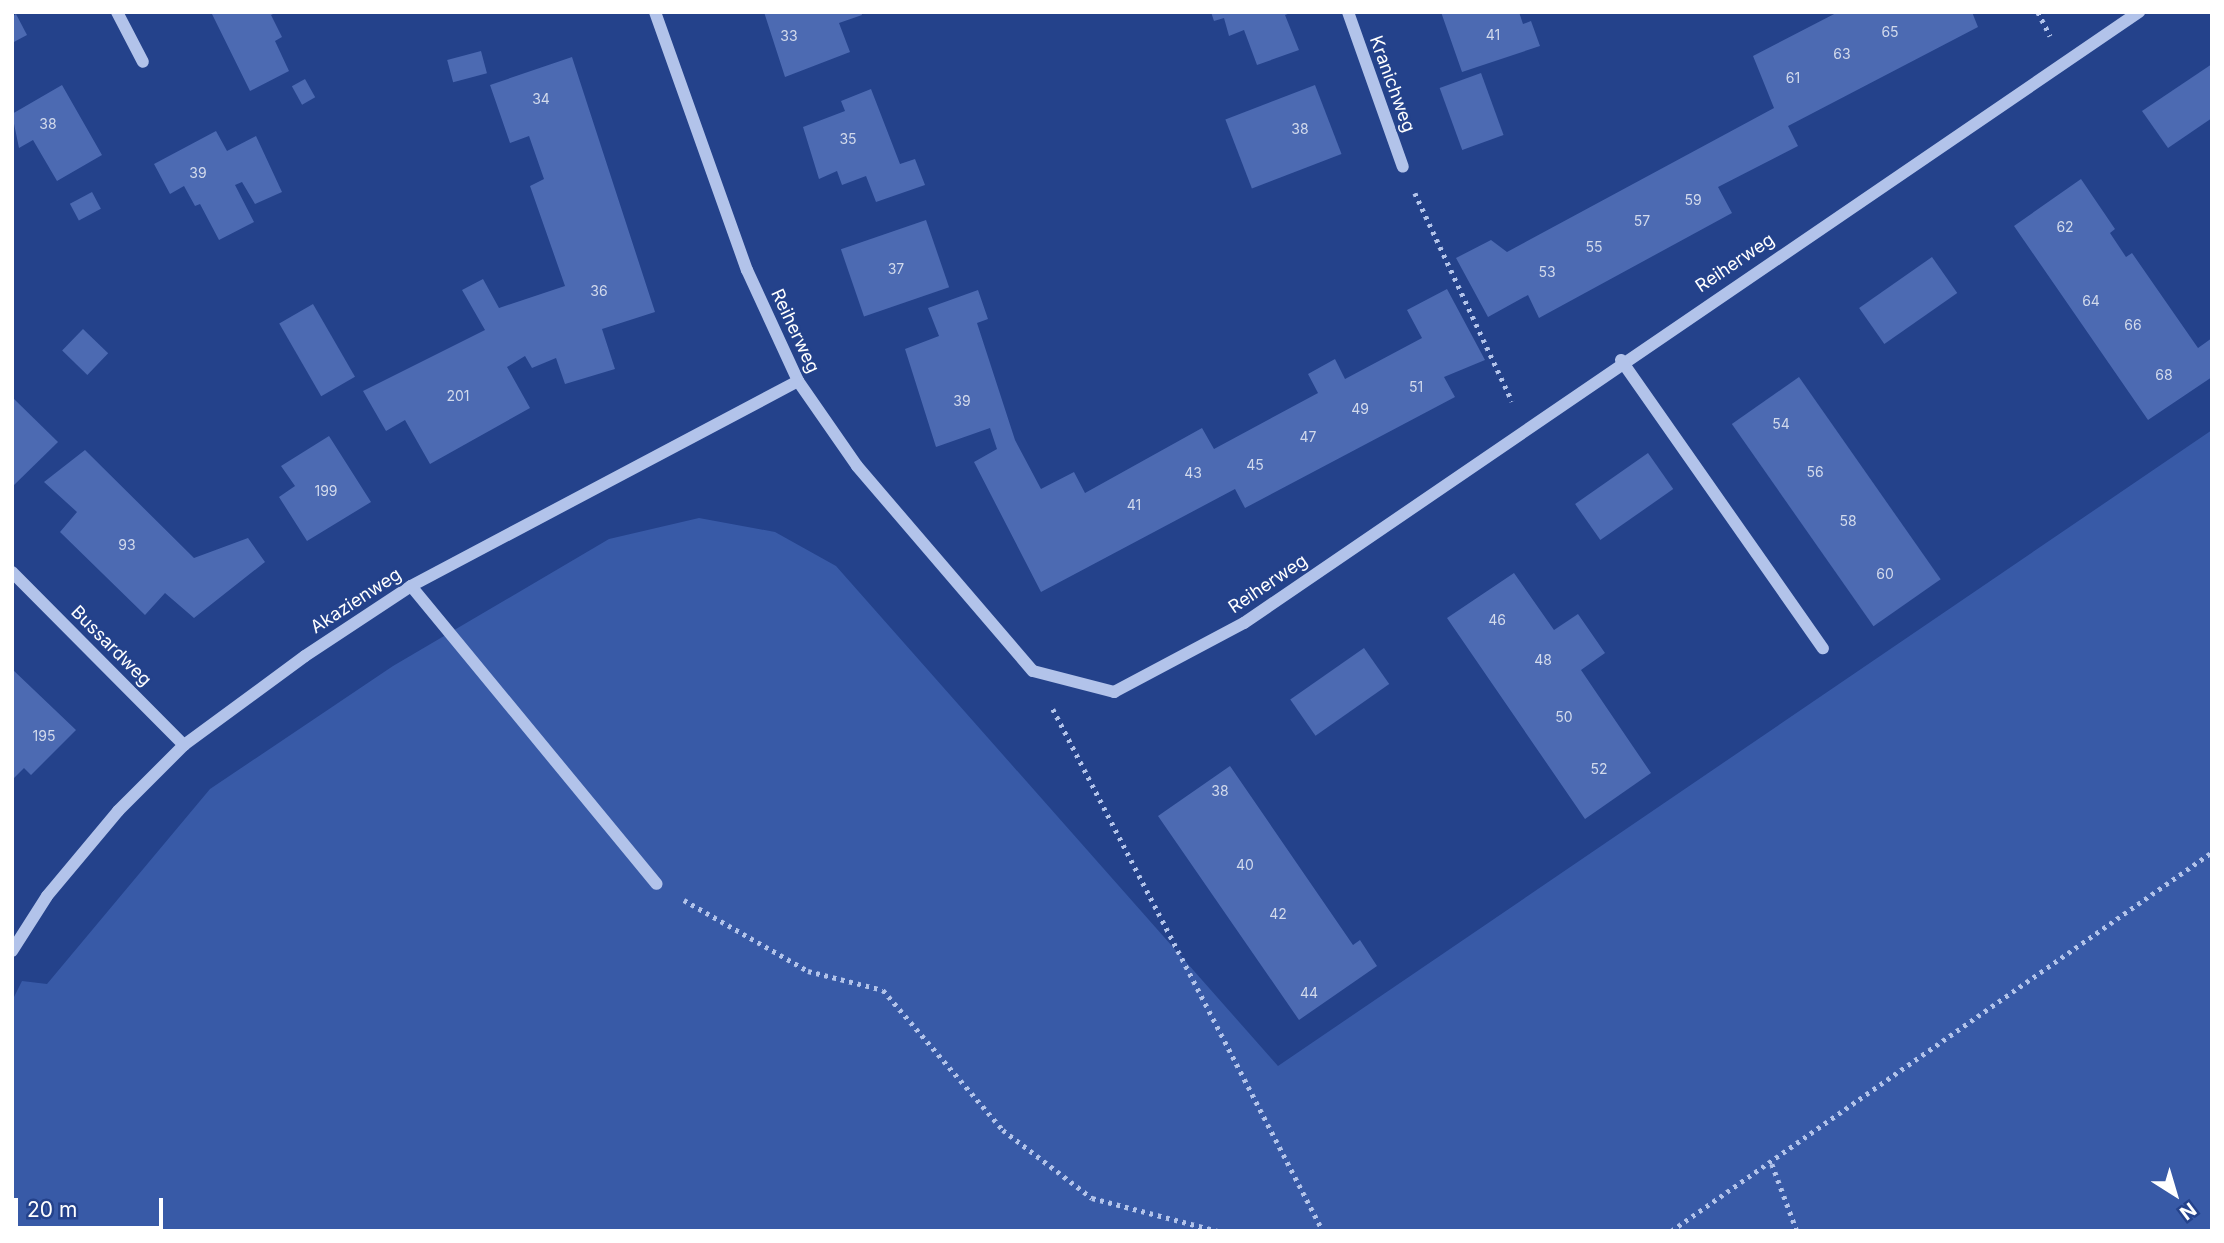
<!DOCTYPE html>
<html>
<head>
<meta charset="utf-8">
<style>
	body { margin:0 }
	#map { position:relative; width:2224px; height:1243px; overflow:hidden; background:#24428b; font-family:Inter,sans-serif }
	div>[style] { position:absolute }
	[style*='--x'] { left:calc(var(--x)*1px); top:calc(var(--y)*1px); width:calc(var(--w)*1px); rotate:calc(var(--a)*1deg) }
	.green>* { inset:0; background:#385aa7 }
	.building>* { inset:0; background:#4c6ab2; transform-origin:0 0 }
	.path>* { height:4.5px; margin-top:-2.25px; transform-origin:0; background:repeating-linear-gradient(90deg,#b2c3ea 0 3.5px,transparent 0 8.5px) }
	.minor>* { height:12px; margin:-6px; padding:0 6px; transform-origin:6px; border-radius:6px; background:#b2c3ea }
	span { translate:-50% -50%; white-space:nowrap; text-align:center; line-height:1.15; -webkit-text-stroke:5px #24428b; paint-order:stroke }
	.number-label { font-size:14px; color:#d2daec }
	.number-label span { -webkit-text-stroke-width:0 }
	.street-label { font-size:18px; color:#fff }
	.frame { position:absolute; inset:0; border:14px solid #fff; pointer-events:none }
	.north { position:absolute; left:2140px; top:1159px; width:70px; height:70px; -webkit-text-stroke:5px #24428b; paint-order:stroke; rotate:143deg; font-size:19px; font-weight:700; line-height:28px; text-align:center; color:#fff }
	.north::after { content:''; display:block; margin:auto; width:24px; height:32px; background:#fff; clip-path:polygon(50% 0,100% 100%,50% 72%,0 100%) }
	.scale { position:absolute; left:14px; top:1198px; width:149px; height:32px; box-sizing:border-box; border:4px solid #fff; border-top:0; padding-left:9px; font-size:21px; line-height:24px; white-space:nowrap; color:#fff; -webkit-text-stroke:5px #24428b; paint-order:stroke }
</style>
</head>
<body>
<div id="map">
	<div class="green">
		<div style="clip-path:polygon(2212px 430px,2212px 1231px,12px 1231px,12px 1001px,22px 981px,47px 984px,210px 789px,393px 666px,609px 539px,699px 518px,775px 532px,836px 566px,1278px 1066px)"></div>
	</div>
	<div class="building">
		<div style="clip-path:polygon(211px 12px,277px 12px,271px 15px,282px 37px,275px 41px,289px 71px,250px 91px)"></div>
		<div style="clip-path:polygon(764px 12px,861px 12px,862px 15px,839px 23px,850px 52px,785px 77px)"></div>
		<div style="clip-path:polygon(1211px 12px,1293px 12px,1285px 15px,1299px 50px,1257px 65px,1244px 30px,1229px 36px,1224px 18px,1214px 21px)"></div>
		<div style="clip-path:polygon(1441px 12px,1519px 12px,1523px 24px,1531px 21px,1540px 46px,1462px 72px)"></div>
		<div style="clip-path:polygon(1838px 12px,1972px 12px,1978px 27px,1788px 126px,1798px 146px,1718px 187px,1732px 213px,1539px 318px,1528px 295px,1488px 317px,1456px 258px,1491px 240px,1507px 252px,1774px 108px,1753px 56px)"></div>
		<div style="clip-path:polygon(16px 14px,27px 35px,12px 43px,12px 17px)"></div>
		<div style="left:481px;top:51px;width:23px;height:35px;rotate:75deg"></div>
		<div style="clip-path:polygon(572px 57px,655px 312px,602px 329px,615px 369px,565px 384px,556px 358px,532px 368px,525px 356px,507px 367px,530px 408px,430px 464px,405px 420px,386px 431px,363px 391px,485px 330px,462px 290px,483px 279px,499px 308px,565px 286px,530px 186px,544px 179px,529px 136px,510px 143px,490px 85px)"></div>
		<div style="clip-path:polygon(2212px 64px,2212px 118px,2168px 148px,2142px 111px)"></div>
		<div style="left:1481px;top:73px;width:66px;height:44px;rotate:70deg"></div>
		<div style="left:305px;top:79px;width:21px;height:15px;rotate:61deg"></div>
		<div style="clip-path:polygon(62px 85px,102px 155px,57px 181px,33px 140px,19px 148px,12px 114px)"></div>
		<div style="left:1315px;top:85px;width:74px;height:96px;rotate:69deg"></div>
		<div style="clip-path:polygon(871px 89px,900px 164px,915px 159px,925px 185px,876px 202px,866px 176px,842px 185px,837px 171px,819px 179px,803px 127px,845px 111px,841px 101px)"></div>
		<div style="clip-path:polygon(216px 131px,227px 151px,256px 136px,282px 192px,255px 204px,242px 182px,235px 185px,254px 222px,219px 240px,200px 204px,195px 206px,184px 186px,170px 194px,154px 164px)"></div>
		<div style="clip-path:polygon(2081px 179px,2115px 229px,2110px 233px,2126px 257px,2132px 253px,2198px 348px,2212px 338px,2212px 377px,2148px 420px,2014px 226px)"></div>
		<div style="left:92px;top:192px;width:19px;height:25px;rotate:62deg"></div>
		<div style="left:926px;top:220px;width:71px;height:90px;rotate:71deg"></div>
		<div style="left:1932px;top:257px;width:44px;height:89px;rotate:55deg"></div>
		<div style="clip-path:polygon(1447px 289px,1485px 360px,1444px 377px,1455px 397px,1245px 508px,1235px 489px,1041px 592px,974px 462px,997px 449px,990px 428px,936px 447px,905px 349px,939px 336px,928px 308px,978px 290px,988px 319px,977px 323px,1015px 440px,1041px 489px,1074px 472px,1085px 493px,1202px 428px,1214px 449px,1318px 393px,1308px 374px,1335px 359px,1345px 379px,1422px 338px,1407px 310px)"></div>
		<div style="left:313px;top:304px;width:84px;height:39px;rotate:60deg"></div>
		<div style="left:83px;top:329px;width:35px;height:30px;rotate:44deg"></div>
		<div style="left:1799px;top:377px;width:247px;height:82px;rotate:55deg"></div>
		<div style="clip-path:polygon(12px 397px,58px 442px,12px 487px)"></div>
		<div style="clip-path:polygon(329px 436px,371px 502px,307px 541px,279px 497px,295px 486px,281px 466px)"></div>
		<div style="clip-path:polygon(85px 450px,194px 558px,248px 538px,265px 562px,194px 618px,165px 593px,145px 615px,60px 532px,77px 512px,44px 482px)"></div>
		<div style="left:1648px;top:453px;width:44px;height:89px;rotate:55deg"></div>
		<div style="clip-path:polygon(1514px 573px,1554px 630px,1578px 614px,1605px 653px,1581px 670px,1651px 773px,1585px 819px,1447px 618px)"></div>
		<div style="left:1364px;top:648px;width:44px;height:90px;rotate:55deg"></div>
		<div style="clip-path:polygon(12px 669px,76px 730px,31px 775px,24px 768px,12px 780px)"></div>
		<div style="clip-path:polygon(1230px 766px,1353px 945px,1360px 940px,1377px 966px,1299px 1020px,1158px 816px)"></div>
	</div>
	<div class="path">
		<div style="--x:2038;--y:12;--w:27;--a:63"></div>
		<div style="--x:1415;--y:193;--w:230;--a:65"></div>
		<div style="--x:1053;--y:709;--w:588;--a:62.65"></div>
		<div style="--x:684;--y:900;--w:143;--a:29.8"></div>
		<div style="--x:808;--y:971;--w:77;--a:14.2"></div>
		<div style="--x:883;--y:990;--w:184;--a:49.4"></div>
		<div style="--x:1003;--y:1130;--w:112;--a:37.4"></div>
		<div style="--x:1092;--y:1198;--w:130;--a:14.7"></div>
		<div style="--x:1772;--y:1164;--w:72;--a:69.5"></div>
		<div style="--x:1671;--y:1231;--w:661;--a:-35.01"></div>
	</div>
	<div class="minor">
		<div style="--x:117;--y:12;--w:56;--a:62.5"></div>
		<div style="--x:655;--y:12;--w:274;--a:70.4"></div>
		<div style="--x:747;--y:270;--w:122;--a:65.3"></div>
		<div style="--x:798;--y:381;--w:103;--a:55.2"></div>
		<div style="--x:857;--y:466;--w:270;--a:49.4"></div>
		<div style="--x:1033;--y:671;--w:84;--a:14.5"></div>
		<div style="--x:1114;--y:692;--w:147;--a:-28"></div>
		<div style="--x:1244;--y:623;--w:1084;--a:-34.32"></div>
		<div style="--x:1348;--y:12;--w:164;--a:70.5"></div>
		<div style="--x:1621;--y:360;--w:352;--a:55"></div>
		<div style="--x:12;--y:572;--w:244;--a:45.2"></div>
		<div style="--x:411;--y:586;--w:386;--a:50.5"></div>
		<div style="--x:12;--y:951;--w:65;--a:-57.5"></div>
		<div style="--x:47;--y:896;--w:111;--a:-50.1"></div>
		<div style="--x:118;--y:811;--w:93;--a:-45"></div>
		<div style="--x:184;--y:745;--w:150;--a:-36.3"></div>
		<div style="--x:305;--y:656;--w:127;--a:-33.4"></div>
		<div style="--x:411;--y:586;--w:438;--a:-27.9"></div>
	</div>
	<div class="number-label">
		<span style="left:1890px;top:32px">65</span>
		<span style="left:1493px;top:35px">41</span>
		<span style="left:789px;top:36px">33</span>
		<span style="left:1842px;top:54px">63</span>
		<span style="left:1793px;top:78px">61</span>
		<span style="left:541px;top:99px">34</span>
		<span style="left:48px;top:124px">38</span>
		<span style="left:1300px;top:129px">38</span>
		<span style="left:848px;top:139px">35</span>
		<span style="left:198px;top:173px">39</span>
		<span style="left:1693px;top:200px">59</span>
		<span style="left:1642px;top:221px">57</span>
		<span style="left:2065px;top:227px">62</span>
		<span style="left:1594px;top:247px">55</span>
		<span style="left:896px;top:269px">37</span>
		<span style="left:1547px;top:272px">53</span>
		<span style="left:599px;top:291px">36</span>
		<span style="left:2091px;top:301px">64</span>
		<span style="left:2133px;top:325px">66</span>
		<span style="left:2164px;top:375px">68</span>
		<span style="left:1416px;top:387px">51</span>
		<span style="left:458px;top:396px">201</span>
		<span style="left:962px;top:401px">39</span>
		<span style="left:1360px;top:409px">49</span>
		<span style="left:1781px;top:424px">54</span>
		<span style="left:1308px;top:437px">47</span>
		<span style="left:1255px;top:465px">45</span>
		<span style="left:1815px;top:472px">56</span>
		<span style="left:1193px;top:473px">43</span>
		<span style="left:326px;top:491px">199</span>
		<span style="left:1134px;top:505px">41</span>
		<span style="left:1848px;top:521px">58</span>
		<span style="left:127px;top:545px">93</span>
		<span style="left:1885px;top:574px">60</span>
		<span style="left:1497px;top:620px">46</span>
		<span style="left:1543px;top:660px">48</span>
		<span style="left:1564px;top:717px">50</span>
		<span style="left:44px;top:736px">195</span>
		<span style="left:1599px;top:769px">52</span>
		<span style="left:1220px;top:791px">38</span>
		<span style="left:1245px;top:865px">40</span>
		<span style="left:1278px;top:914px">42</span>
		<span style="left:1309px;top:993px">44</span>
	</div>
	<div class="street-label">
		<span style="left:1392px;top:84px;rotate:70deg">Kranichweg</span>
		<span style="left:1735px;top:263px;rotate:-34deg">Reiherweg</span>
		<span style="left:795px;top:331px;rotate:65deg">Reiherweg</span>
		<span style="left:1268px;top:584px;rotate:-34deg">Reiherweg</span>
		<span style="left:356px;top:601px;rotate:-33deg">Akazienweg</span>
		<span style="left:111px;top:646px;rotate:45deg">Bussardweg</span>
	</div>
	<div class="frame"></div>
	<div class="north">N</div>
	<div class="scale">20 m</div>
</div>
</body>
</html>
